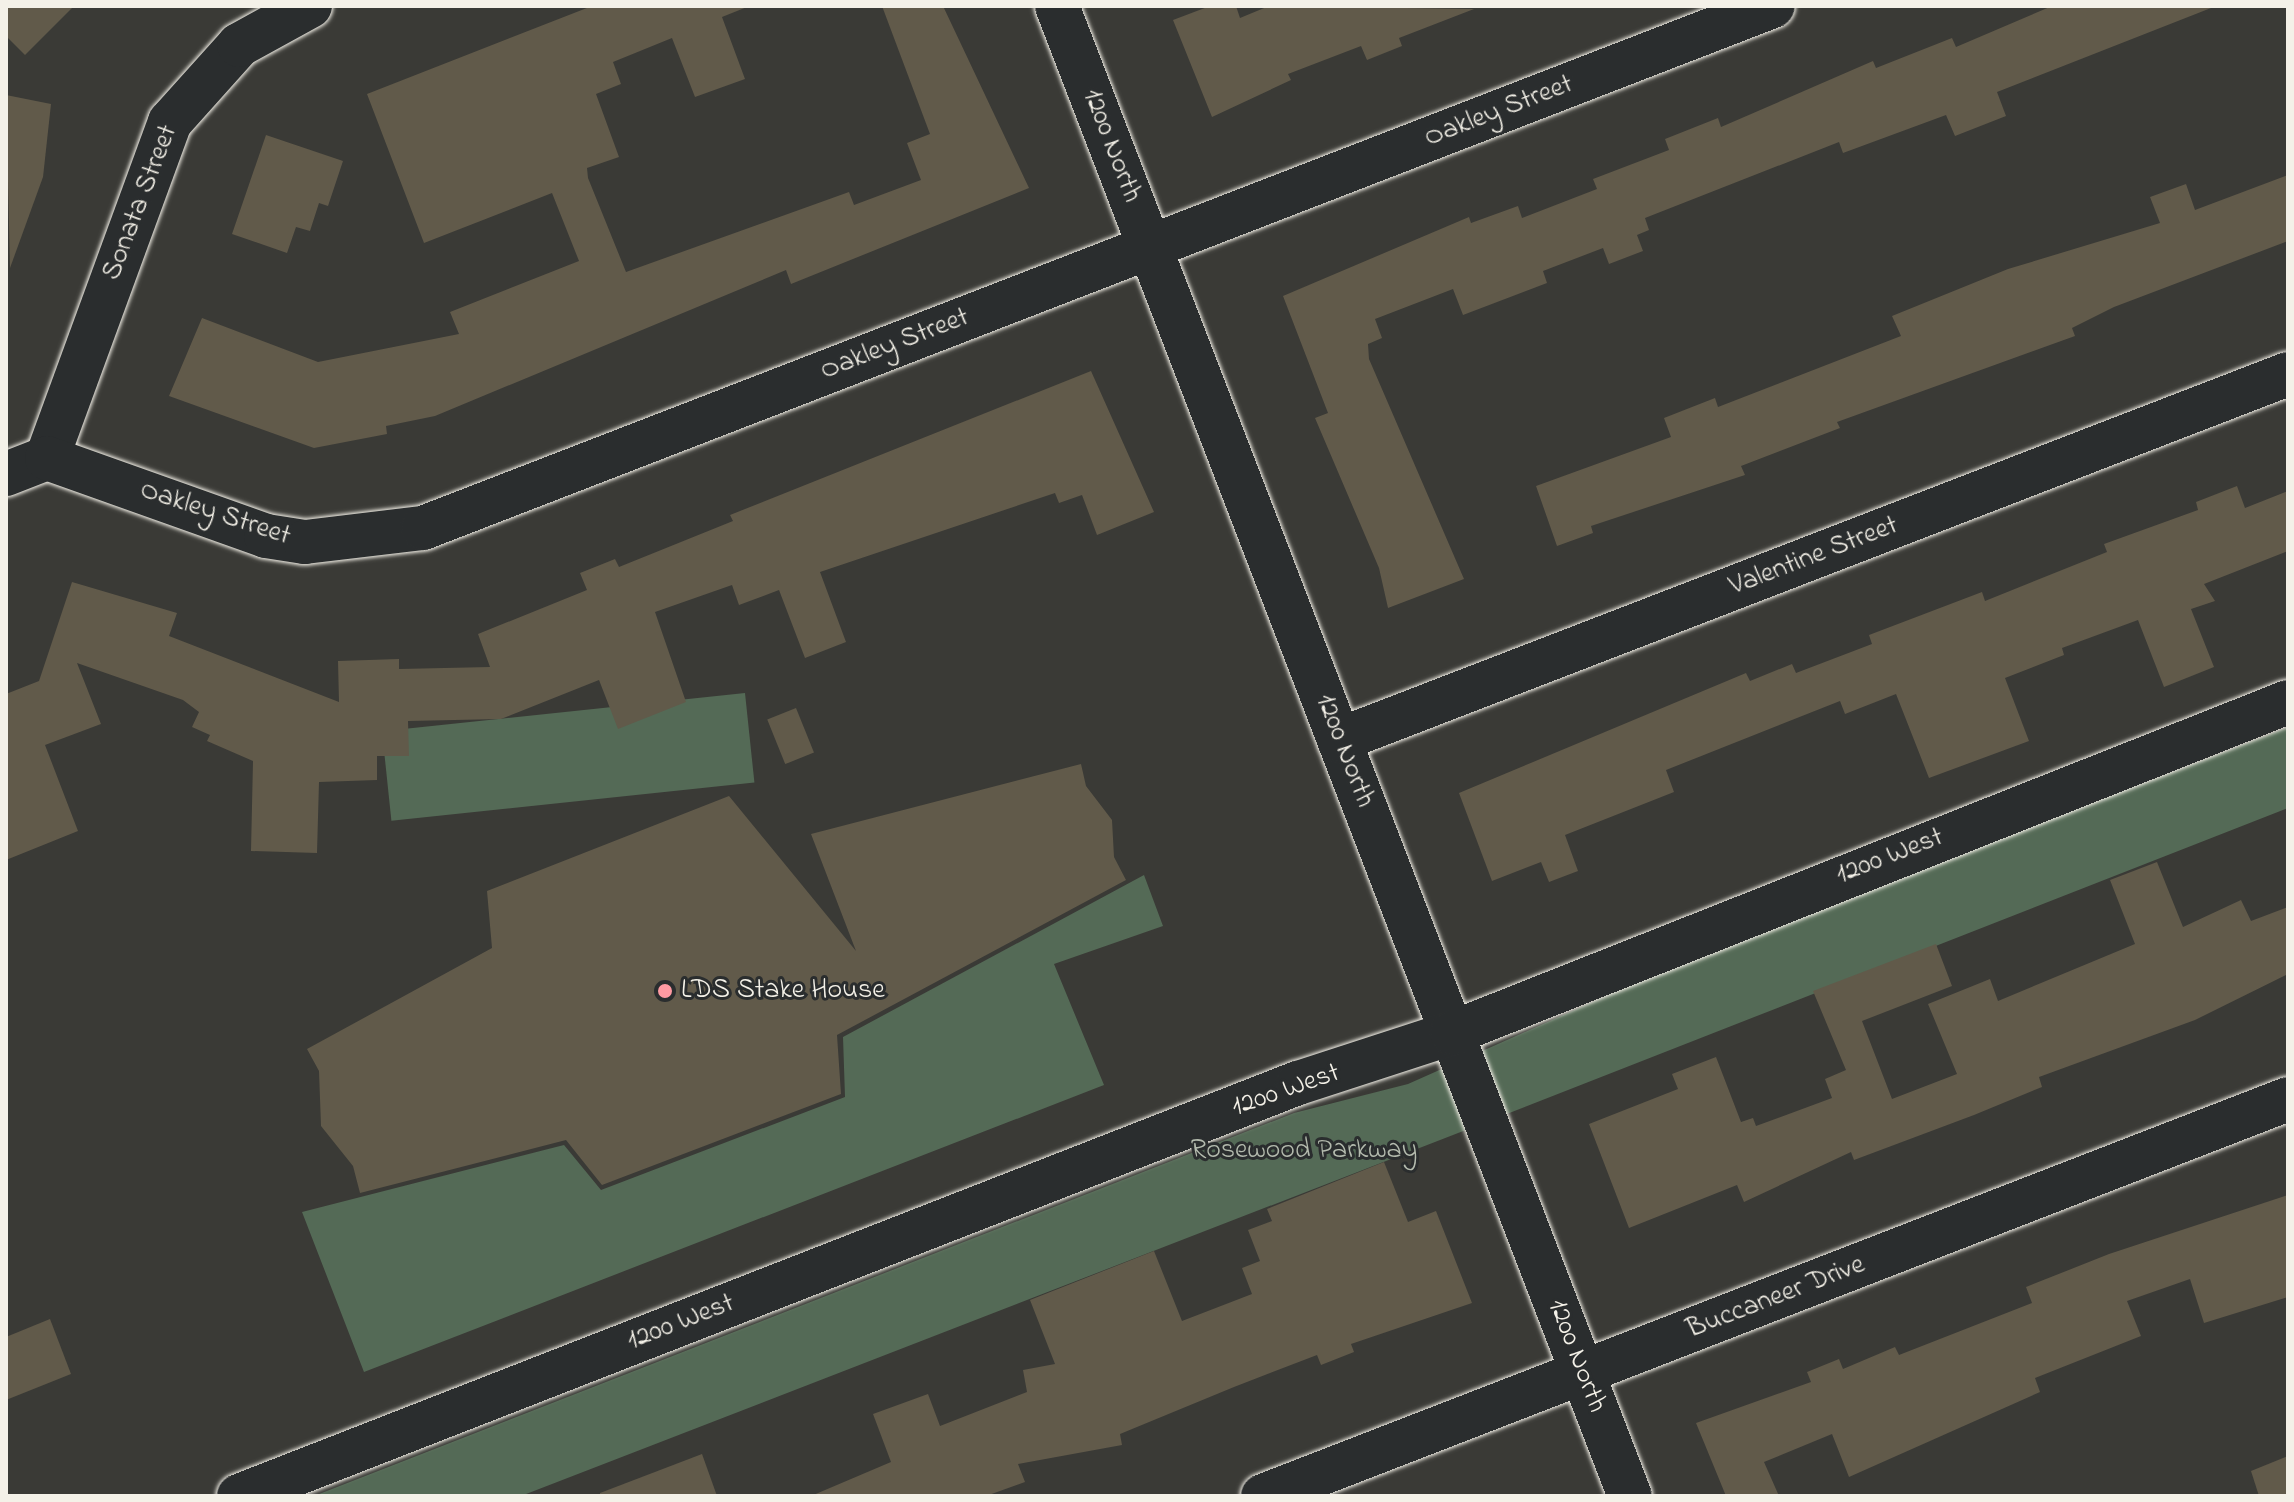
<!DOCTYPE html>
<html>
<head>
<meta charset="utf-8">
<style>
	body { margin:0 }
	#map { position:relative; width:2294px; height:1502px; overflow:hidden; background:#3a3a36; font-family:"Indie Flower",sans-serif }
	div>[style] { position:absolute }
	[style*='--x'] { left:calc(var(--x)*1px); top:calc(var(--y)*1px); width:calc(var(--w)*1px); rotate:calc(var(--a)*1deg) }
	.green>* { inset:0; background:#546a56; transform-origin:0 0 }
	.building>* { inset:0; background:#615a4a; transform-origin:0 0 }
	.roads { filter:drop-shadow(0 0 2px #f4f1e8) drop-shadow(0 0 2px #f4f1e8) }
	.minor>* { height:44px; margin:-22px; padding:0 22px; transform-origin:22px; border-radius:22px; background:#2a2d2e }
	.dots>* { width:22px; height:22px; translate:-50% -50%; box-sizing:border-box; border:4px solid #2a2d2e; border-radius:50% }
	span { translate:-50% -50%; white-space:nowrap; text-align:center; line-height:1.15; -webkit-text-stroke:6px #2a2d2e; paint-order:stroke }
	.street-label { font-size:28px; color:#f4f1e8 }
	.poi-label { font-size:28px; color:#f4f1e8 }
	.left { translate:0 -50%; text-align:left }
	.park-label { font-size:28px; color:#b4bbae }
	.frame { position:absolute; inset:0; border:8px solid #f4f1e8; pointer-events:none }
</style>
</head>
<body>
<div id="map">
	<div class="green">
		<div style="left:745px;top:693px;width:90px;height:365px;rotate:84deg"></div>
		<div style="clip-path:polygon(2288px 727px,2288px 808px,1453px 1135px,521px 1496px,314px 1496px,1294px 1113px,1408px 1084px,1680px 963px)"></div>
		<div style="clip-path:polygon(1144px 875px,1163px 926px,1054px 964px,1104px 1085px,364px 1372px,302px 1212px,564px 1145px,601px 1190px,845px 1097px,843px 1037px)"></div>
	</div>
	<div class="building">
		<div style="clip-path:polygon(6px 6px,74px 6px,25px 55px,6px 36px)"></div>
		<div style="clip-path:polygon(592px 6px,747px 7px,722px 17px,745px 79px,695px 97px,672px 38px,613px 62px,621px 84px,596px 94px,619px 157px,587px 168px,588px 178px,626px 272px,849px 192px,854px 205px,921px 180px,907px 143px,930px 134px,882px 6px,943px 6px,1029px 188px,791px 284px,786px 270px,435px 416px,386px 426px,387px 434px,314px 448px,169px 396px,202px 318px,318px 362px,459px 334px,450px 312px,579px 261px,552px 193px,424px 243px,367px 94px)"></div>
		<div style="clip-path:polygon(1210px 6px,1236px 6px,1240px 18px,1269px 6px,1474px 9px,1399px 38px,1402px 46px,1367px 60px,1361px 46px,1288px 74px,1291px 80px,1212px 117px,1173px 20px)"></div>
		<div style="clip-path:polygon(2052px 6px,2211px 8px,1997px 92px,2006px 116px,1955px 136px,1946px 115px,1843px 153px,1839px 142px,1645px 218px,1649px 230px,1637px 235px,1643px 251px,1609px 264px,1603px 248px,1543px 271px,1547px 283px,1463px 315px,1453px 289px,1375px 319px,1382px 338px,1368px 344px,1369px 359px,1464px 579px,1388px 608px,1379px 568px,1315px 418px,1328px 413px,1283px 296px,1469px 217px,1471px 223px,1518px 206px,1522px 218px,1597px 189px,1593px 179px,1669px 150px,1665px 139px,1718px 118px,1721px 127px,1873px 61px,1876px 68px,1952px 38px,1956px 47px)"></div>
		<div style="clip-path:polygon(6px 95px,51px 104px,43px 177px,10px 268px)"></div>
		<div style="clip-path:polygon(266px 135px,343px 161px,328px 206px,319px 203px,310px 231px,296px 227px,287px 253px,232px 234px)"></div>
		<div style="clip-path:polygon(2288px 175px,2288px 241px,2114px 307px,2072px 328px,2075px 336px,1837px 422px,1840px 428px,1741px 466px,1745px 475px,1591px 526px,1593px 533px,1557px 546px,1536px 486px,1671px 437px,1664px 418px,1715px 398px,1718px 407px,1901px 336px,1892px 316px,2008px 269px,2160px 223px,2150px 197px,2186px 184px,2195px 210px)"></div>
		<div style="clip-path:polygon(1091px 371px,1154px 512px,1097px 535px,1082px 495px,1059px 503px,1055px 493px,820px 572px,846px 642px,805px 658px,779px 590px,739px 605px,732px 585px,655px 612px,686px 702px,618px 729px,599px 680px,501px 719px,408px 721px,409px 756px,377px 756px,377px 780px,319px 782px,317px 853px,251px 851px,253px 761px,207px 741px,210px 735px,192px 727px,199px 712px,183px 700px,77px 663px,101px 724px,45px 745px,78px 831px,6px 860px,6px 694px,39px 681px,72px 582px,177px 613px,169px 636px,339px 702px,338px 661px,399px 659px,399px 669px,490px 667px,478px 634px,587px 590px,580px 573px,615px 559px,619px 567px,733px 521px,730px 515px)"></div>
		<div style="clip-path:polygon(2237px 486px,2245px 508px,2288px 491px,2288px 551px,2204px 584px,2215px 601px,2191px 609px,2214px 667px,2164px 687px,2138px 620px,2062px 648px,2064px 655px,2005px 678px,2029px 741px,1929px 778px,1896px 694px,1845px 714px,1840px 701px,1666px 770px,1674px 792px,1565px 835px,1578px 871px,1549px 882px,1541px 862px,1492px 881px,1459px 793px,1746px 673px,1750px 681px,1792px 664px,1796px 673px,1872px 644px,1869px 635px,1982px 592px,1985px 601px,2107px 552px,2104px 544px,2198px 510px,2196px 502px)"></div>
		<div style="left:796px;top:708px;width:48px;height:31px;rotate:68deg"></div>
		<div style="clip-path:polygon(1081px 764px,1086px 786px,1112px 820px,1114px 857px,1126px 880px,837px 1035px,841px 1094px,602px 1185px,566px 1140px,360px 1193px,353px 1166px,321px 1126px,319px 1071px,307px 1049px,492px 948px,487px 891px,729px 796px,856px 951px,811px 834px)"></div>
		<div style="clip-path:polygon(2157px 862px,2183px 927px,2241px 900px,2251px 921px,2288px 907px,2288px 974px,2195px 1020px,2039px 1077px,2042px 1087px,1974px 1115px,1854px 1160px,1851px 1152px,1744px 1202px,1737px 1185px,1629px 1228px,1589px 1124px,1678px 1089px,1672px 1074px,1716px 1057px,1741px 1122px,1753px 1118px,1756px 1126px,1832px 1098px,1825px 1079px,1846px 1070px,1813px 991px,1936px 944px,1952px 986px,1862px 1021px,1892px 1099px,1957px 1074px,1928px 1004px,1990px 979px,1998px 1001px,2135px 944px,2110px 880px)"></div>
		<div style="clip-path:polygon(1384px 1162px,1408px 1222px,1436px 1211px,1472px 1303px,1351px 1344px,1354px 1352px,1321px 1365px,1317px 1355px,1234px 1387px,1120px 1434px,1122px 1445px,1018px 1464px,1025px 1482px,986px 1496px,811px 1496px,891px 1462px,873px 1414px,928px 1394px,940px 1426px,1027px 1392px,1023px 1370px,1055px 1364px,1030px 1300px,1154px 1251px,1182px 1321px,1252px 1294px,1242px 1268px,1260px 1261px,1248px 1230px,1272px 1221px,1267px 1209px)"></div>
		<div style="clip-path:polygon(2288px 1195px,2288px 1297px,2204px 1323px,2190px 1279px,2127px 1301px,2141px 1336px,2035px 1378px,2040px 1392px,1849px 1477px,1832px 1434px,1764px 1462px,1779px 1496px,1726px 1496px,1696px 1423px,1811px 1382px,1807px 1372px,1839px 1359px,1843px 1369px,1895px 1347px,1899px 1355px,2032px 1303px,2026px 1287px,2109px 1254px)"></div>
		<div style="clip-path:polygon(50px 1319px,71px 1374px,6px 1400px,6px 1337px)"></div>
		<div style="clip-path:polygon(702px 1454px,717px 1496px,600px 1496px,600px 1493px)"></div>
		<div style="clip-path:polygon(2288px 1456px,2288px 1496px,2259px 1496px,2251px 1471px)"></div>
	</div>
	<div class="roads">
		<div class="minor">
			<div style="--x:1057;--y:6;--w:1596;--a:68.97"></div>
			<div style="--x:47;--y:458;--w:358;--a:-69.9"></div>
			<div style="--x:170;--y:122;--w:103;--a:-48.1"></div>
			<div style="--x:239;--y:45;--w:81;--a:-28.8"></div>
			<div style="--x:6;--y:474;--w:44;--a:-21.3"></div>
			<div style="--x:47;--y:458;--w:232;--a:19.6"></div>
			<div style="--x:266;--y:536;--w:39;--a:9"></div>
			<div style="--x:305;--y:542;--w:119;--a:-6.8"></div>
			<div style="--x:423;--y:528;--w:1447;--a:-21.14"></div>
			<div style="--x:1339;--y:740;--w:1017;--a:-21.09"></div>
			<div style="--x:239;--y:1496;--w:1137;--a:-21.31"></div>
			<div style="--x:1298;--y:1083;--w:162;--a:-18"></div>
			<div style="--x:1452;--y:1033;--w:899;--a:-21.6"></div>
			<div style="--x:1263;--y:1496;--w:1099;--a:-21.17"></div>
		</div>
	</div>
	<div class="dots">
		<div style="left:665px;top:991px;background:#ff9aa2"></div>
	</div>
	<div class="street-label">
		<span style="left:1499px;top:112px;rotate:-21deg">Oakley Street</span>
		<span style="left:1111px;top:146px;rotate:69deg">1200 North</span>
		<span style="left:141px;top:203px;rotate:-69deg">Sonata Street</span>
		<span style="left:895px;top:345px;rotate:-21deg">Oakley Street</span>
		<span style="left:215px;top:514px;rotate:18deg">Oakley Street</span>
		<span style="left:1814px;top:557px;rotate:-21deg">Valentine Street</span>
		<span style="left:1344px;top:751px;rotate:69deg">1200 North</span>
		<span style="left:1890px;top:857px;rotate:-21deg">1200 West</span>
		<span style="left:1286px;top:1091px;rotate:-19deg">1200 West</span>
		<span style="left:1776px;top:1298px;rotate:-21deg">Buccaneer Drive</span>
		<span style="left:681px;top:1323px;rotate:-21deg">1200 West</span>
		<span style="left:1576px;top:1356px;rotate:69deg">1200 North</span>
	</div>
	<div class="poi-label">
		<span class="left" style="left:681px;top:991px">LDS Stake House</span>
	</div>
	<div class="park-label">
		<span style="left:1304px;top:1151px">Rosewood Parkway</span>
	</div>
	<div class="frame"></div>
</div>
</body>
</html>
